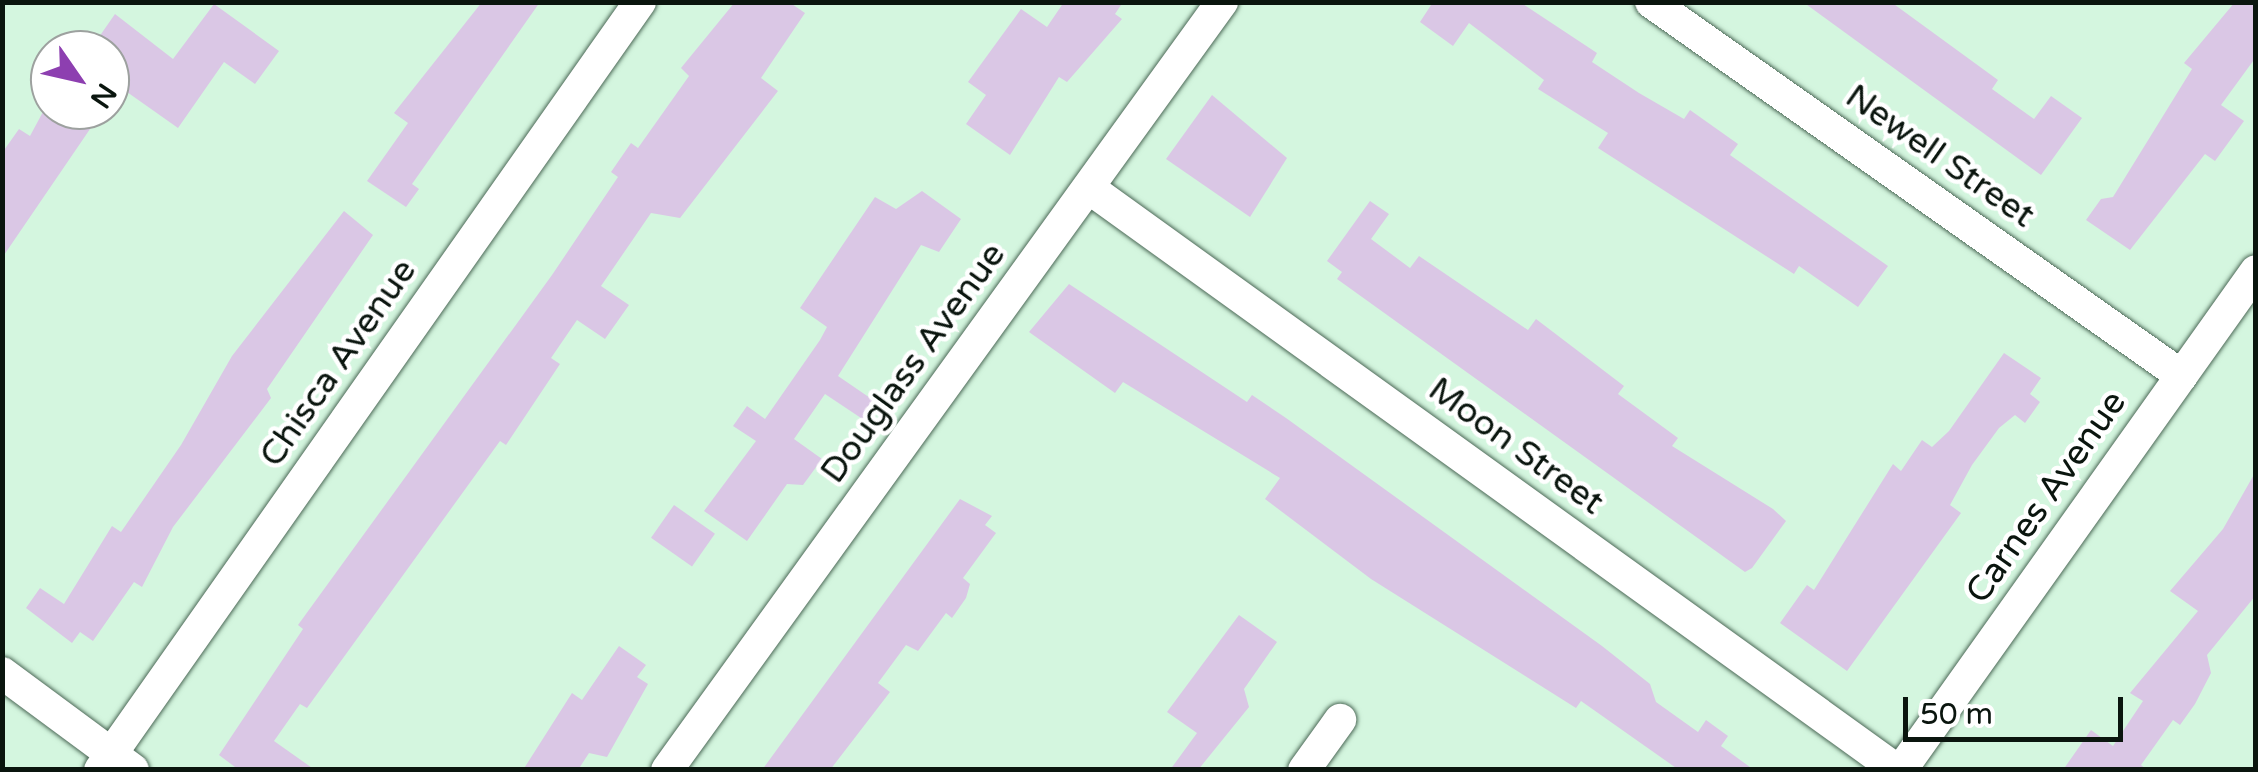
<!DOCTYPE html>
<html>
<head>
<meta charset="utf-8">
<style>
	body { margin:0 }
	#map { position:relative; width:2258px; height:772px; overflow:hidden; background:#d4f6df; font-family:"Varela Round",sans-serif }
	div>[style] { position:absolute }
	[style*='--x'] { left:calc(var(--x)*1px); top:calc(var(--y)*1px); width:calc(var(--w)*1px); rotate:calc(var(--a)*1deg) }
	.building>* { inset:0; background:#dac7e5; transform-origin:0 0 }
	.roads { filter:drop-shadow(0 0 2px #4c6957) drop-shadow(0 0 2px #4c6957) }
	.minor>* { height:32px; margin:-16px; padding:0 16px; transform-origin:16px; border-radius:16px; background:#fff }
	span { translate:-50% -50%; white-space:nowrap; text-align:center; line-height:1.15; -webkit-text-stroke:9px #fff; paint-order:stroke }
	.street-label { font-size:35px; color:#0a150e }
	.frame { position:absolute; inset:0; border:5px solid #0a150e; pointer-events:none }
	.north { position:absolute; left:30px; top:30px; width:100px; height:100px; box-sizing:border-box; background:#fff; border:2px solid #9da19f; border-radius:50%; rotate:124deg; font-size:28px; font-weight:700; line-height:40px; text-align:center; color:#0a150e }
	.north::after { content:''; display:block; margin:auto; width:35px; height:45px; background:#8d3fb0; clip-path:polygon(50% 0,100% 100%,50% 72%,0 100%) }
	.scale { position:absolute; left:1903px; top:697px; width:220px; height:45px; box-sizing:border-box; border:5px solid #0a150e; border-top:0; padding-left:12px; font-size:30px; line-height:35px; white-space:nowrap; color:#0a150e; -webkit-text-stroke:8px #fff; paint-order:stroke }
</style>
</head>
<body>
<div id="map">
	<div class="building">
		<div style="clip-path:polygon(482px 2px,540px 2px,412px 184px,419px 189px,406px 207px,367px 181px,408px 123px,394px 113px)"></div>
		<div style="clip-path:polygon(735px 2px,789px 2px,805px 13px,761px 78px,778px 91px,680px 218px,651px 213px,601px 286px,629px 305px,605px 339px,577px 320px,551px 358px,560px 364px,506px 445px,500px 441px,307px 708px,300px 704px,274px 741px,315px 770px,239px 770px,219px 755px,303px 629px,298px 625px,552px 275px,618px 177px,611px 172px,631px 143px,638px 148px,689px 76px,681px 68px)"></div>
		<div style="clip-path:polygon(1064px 2px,1123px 2px,1115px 14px,1122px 19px,1067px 82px,1059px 77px,1010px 155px,966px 124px,986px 95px,968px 82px,1021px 9px,1047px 27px)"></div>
		<div style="clip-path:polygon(1433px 2px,1520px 2px,1597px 53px,1592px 62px,1639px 93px,1684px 119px,1690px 110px,1738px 144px,1730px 155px,1888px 266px,1858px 307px,1799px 266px,1794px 274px,1598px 148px,1608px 133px,1538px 89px,1544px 80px,1469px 23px,1453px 46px,1420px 22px)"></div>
		<div style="clip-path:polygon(1803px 2px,1891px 2px,1998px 80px,1992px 89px,2034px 119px,2051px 96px,2082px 118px,2041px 175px)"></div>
		<div style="clip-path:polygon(2235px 2px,2256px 2px,2256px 57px,2221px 105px,2244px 121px,2215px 161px,2205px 154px,2130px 250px,2086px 220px,2101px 199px,2113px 197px,2192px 69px,2184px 63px)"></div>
		<div style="clip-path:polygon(214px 4px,279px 51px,255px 84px,224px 62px,178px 128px,110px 80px,110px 50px,90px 50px,115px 14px,173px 59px)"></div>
		<div style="clip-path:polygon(1212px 95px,1287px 158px,1250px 217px,1166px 159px)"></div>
		<div style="clip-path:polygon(44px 110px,103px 110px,2px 258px,2px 153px,19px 129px,30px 136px)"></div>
		<div style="clip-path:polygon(922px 191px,961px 219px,939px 252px,921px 245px,838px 376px,876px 402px,864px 420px,825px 394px,794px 439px,822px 459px,803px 485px,787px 484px,747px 541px,704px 511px,756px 441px,733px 426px,747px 406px,765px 419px,820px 340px,827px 327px,800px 308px,875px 197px,896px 209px)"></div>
		<div style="clip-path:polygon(1370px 201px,1389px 214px,1371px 239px,1410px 268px,1419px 256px,1528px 330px,1536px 319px,1624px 386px,1618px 394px,1678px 438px,1672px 446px,1773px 509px,1786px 521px,1752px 568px,1745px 572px,1337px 279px,1342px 272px,1327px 261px)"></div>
		<div style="clip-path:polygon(344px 211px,373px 235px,267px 389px,271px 398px,173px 527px,142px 587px,134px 582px,93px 641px,80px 632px,72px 643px,26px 608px,40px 588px,64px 604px,112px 526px,121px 532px,181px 445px,232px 356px)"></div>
		<div style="clip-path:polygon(1069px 284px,1247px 402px,1252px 395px,1286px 418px,1602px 646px,1650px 684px,1656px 702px,1698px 732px,1706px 720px,1728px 736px,1721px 746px,1754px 770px,1679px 770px,1581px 701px,1576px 708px,1371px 579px,1265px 499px,1280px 478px,1123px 382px,1115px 393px,1029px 332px)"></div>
		<div style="clip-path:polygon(2004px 353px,2041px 378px,2030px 394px,2040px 402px,2025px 423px,2015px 415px,1999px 428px,1972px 465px,1950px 505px,1961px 513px,1847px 671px,1780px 623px,1807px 585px,1814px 590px,1893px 464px,1901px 471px,1922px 440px,1932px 447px,1949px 431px)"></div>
		<div style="clip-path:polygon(2256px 471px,2256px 595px,2207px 655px,2211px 673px,2195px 704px,2180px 725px,2173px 720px,2141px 765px,2147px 770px,2063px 770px,2091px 730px,2113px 746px,2143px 701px,2130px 693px,2198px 611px,2170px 591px,2223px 529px)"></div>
		<div style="clip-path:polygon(960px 499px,992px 516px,985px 525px,996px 533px,963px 578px,970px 584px,966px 598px,952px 618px,946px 613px,918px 651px,906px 645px,878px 683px,890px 692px,830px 770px,762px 770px)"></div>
		<div style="left:674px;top:505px;width:50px;height:40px;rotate:35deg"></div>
		<div style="clip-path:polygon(1239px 615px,1277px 642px,1244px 689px,1249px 707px,1198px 770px,1170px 770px,1197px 733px,1167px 712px)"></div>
		<div style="clip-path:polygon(619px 646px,646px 665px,637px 677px,648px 684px,607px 757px,589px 753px,578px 770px,523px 770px,572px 693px,582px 700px)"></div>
	</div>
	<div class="roads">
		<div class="minor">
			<div style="--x:1651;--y:2;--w:649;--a:35.16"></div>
			<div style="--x:1089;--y:188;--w:996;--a:35.77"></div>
			<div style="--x:2;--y:673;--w:163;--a:36.5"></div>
			<div style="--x:100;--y:770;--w:939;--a:-54.89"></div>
			<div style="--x:667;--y:770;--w:948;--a:-54.15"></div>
			<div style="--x:1304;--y:770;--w:62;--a:-54.2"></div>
			<div style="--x:1901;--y:770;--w:612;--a:-54.57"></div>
		</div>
	</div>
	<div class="street-label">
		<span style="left:1940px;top:156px;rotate:35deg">Newell Street</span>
		<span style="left:338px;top:363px;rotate:-55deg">Chisca Avenue</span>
		<span style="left:913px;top:363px;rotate:-54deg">Douglass Avenue</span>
		<span style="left:1516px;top:446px;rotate:36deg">Moon Street</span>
		<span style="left:2046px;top:497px;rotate:-55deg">Carnes Avenue</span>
	</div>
	<div class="frame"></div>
	<div class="north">N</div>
	<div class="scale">50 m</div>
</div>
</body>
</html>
